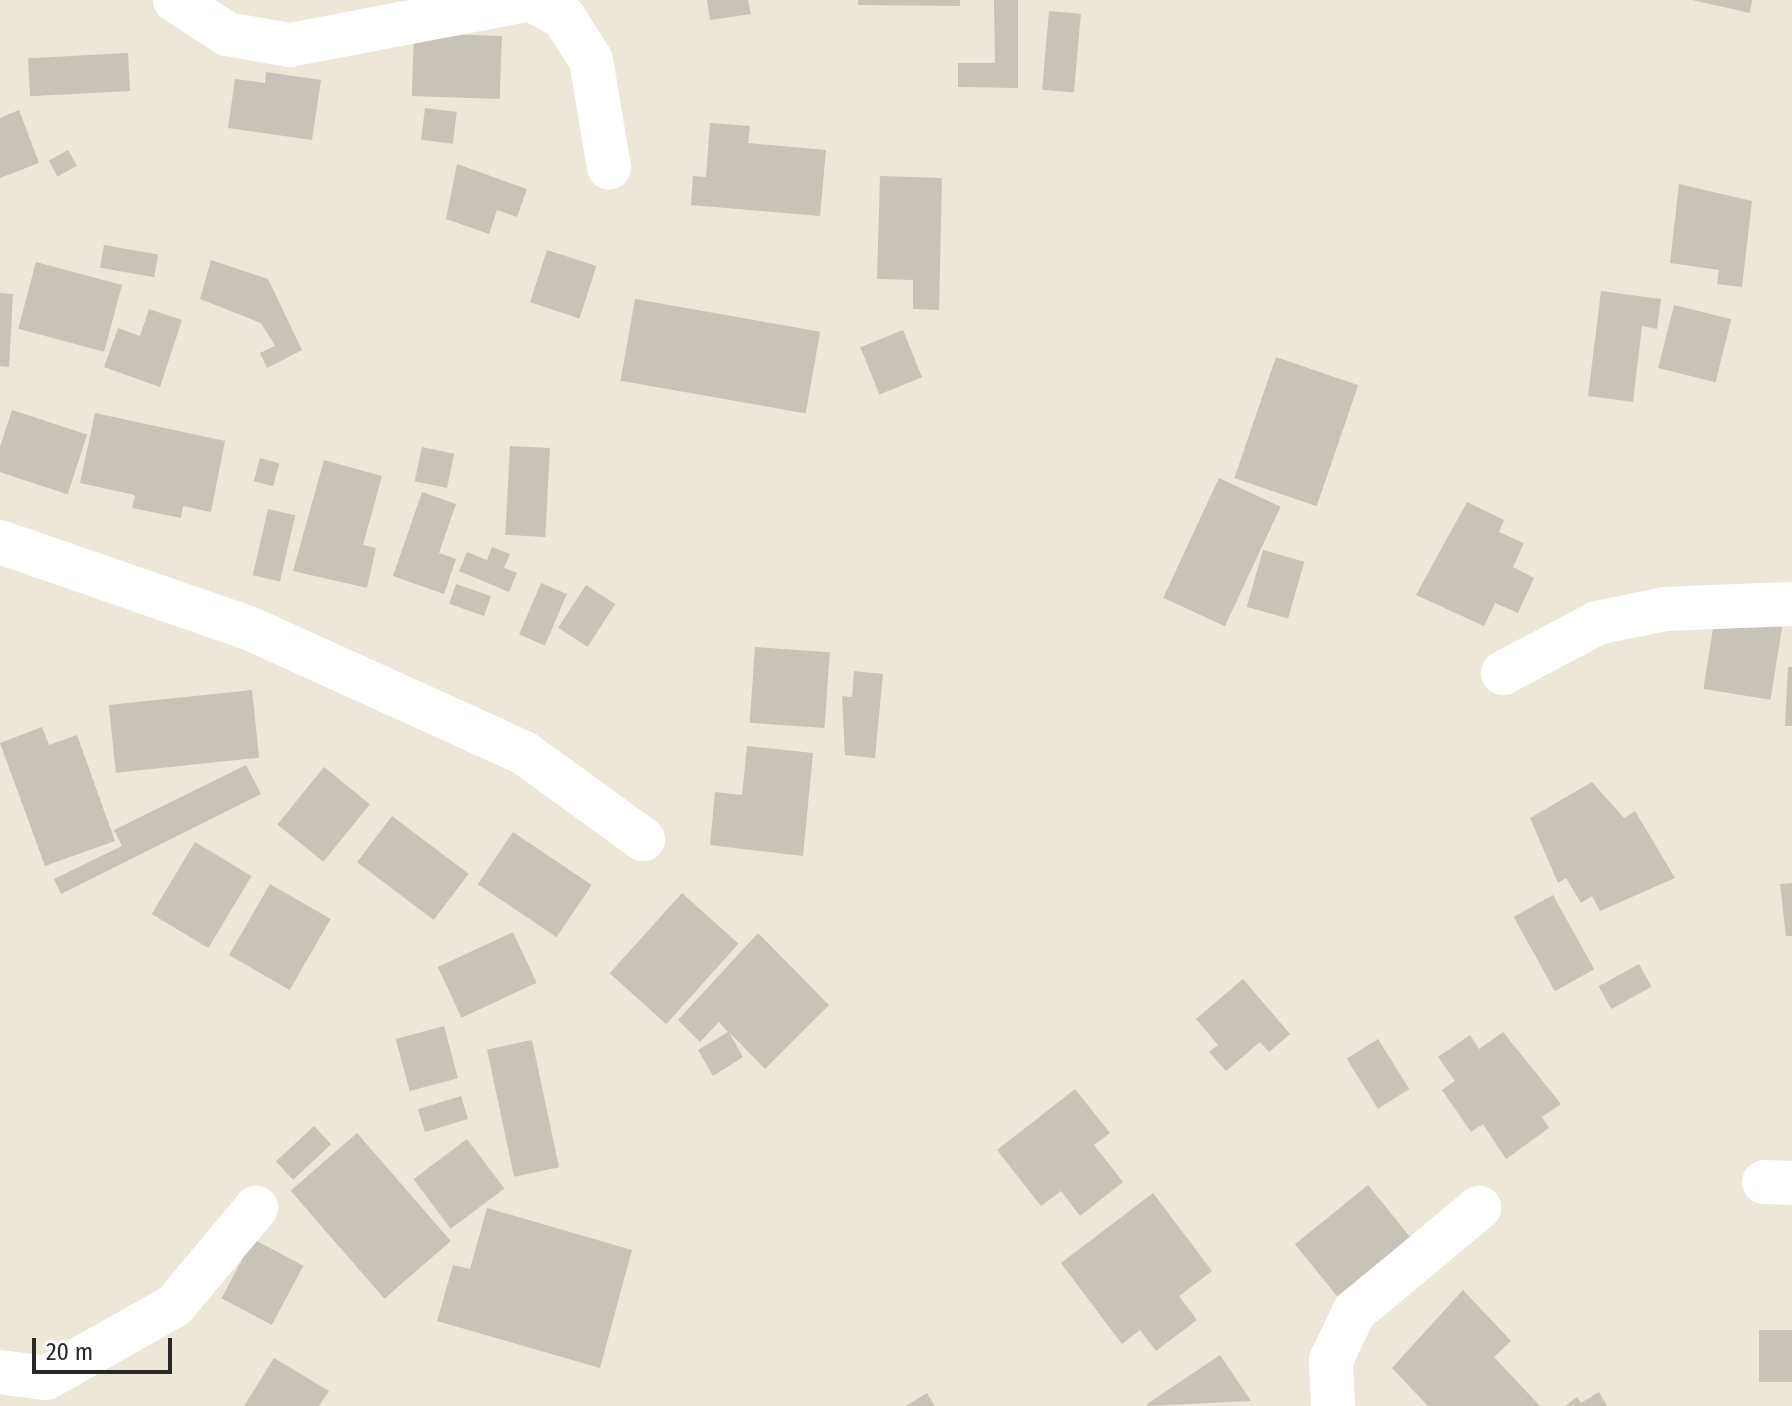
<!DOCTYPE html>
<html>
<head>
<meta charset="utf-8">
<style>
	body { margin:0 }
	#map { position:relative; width:1792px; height:1406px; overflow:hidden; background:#ece7d8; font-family:"Fira Sans Condensed",sans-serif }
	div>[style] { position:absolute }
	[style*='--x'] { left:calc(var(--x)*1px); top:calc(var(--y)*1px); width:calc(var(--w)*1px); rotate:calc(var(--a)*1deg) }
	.building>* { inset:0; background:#c7c3b8; transform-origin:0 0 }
	.street>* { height:44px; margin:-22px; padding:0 22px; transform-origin:22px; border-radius:22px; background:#fff }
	span { translate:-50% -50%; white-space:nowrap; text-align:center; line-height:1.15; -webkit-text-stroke:6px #fff; paint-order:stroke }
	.scale { position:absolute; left:32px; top:1338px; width:140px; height:36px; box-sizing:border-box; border:4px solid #282828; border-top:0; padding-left:10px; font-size:24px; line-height:28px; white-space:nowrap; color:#282828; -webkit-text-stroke:6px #fff; paint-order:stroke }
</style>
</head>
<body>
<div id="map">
	<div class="building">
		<div style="clip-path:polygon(707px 0,748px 0,751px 14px,710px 20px)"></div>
		<div style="clip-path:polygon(858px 0,960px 0,960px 6px,858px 5px)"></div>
		<div style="clip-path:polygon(994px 0,1018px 0,1018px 88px,958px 87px,958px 63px,995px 63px)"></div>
		<div style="clip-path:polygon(1692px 0,1752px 0,1750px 13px)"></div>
		<div style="left:1049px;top:11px;width:32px;height:79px;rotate:5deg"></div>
		<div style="left:414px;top:33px;width:88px;height:63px;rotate:2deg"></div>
		<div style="left:128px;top:53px;width:38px;height:100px;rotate:87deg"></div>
		<div style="clip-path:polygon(266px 72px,321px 80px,312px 140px,228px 128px,235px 79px,265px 83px)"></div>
		<div style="left:425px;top:108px;width:32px;height:32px;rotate:7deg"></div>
		<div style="clip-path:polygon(19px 110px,39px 163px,0 178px,0 118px)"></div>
		<div style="clip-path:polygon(710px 123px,750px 126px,748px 143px,826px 150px,820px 216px,691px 205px,693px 176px,706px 177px)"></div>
		<div style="left:68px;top:150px;width:18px;height:22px;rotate:61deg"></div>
		<div style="clip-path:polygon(457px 164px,527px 189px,517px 217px,497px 210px,489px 234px,446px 219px)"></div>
		<div style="clip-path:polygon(880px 176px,942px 178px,939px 310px,913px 309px,913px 280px,877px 279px)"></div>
		<div style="clip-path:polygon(1679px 184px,1752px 201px,1742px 287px,1717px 284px,1719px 270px,1670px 263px)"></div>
		<div style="left:104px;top:245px;width:55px;height:23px;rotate:10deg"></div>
		<div style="left:547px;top:250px;width:52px;height:55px;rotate:18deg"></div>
		<div style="clip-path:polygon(211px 260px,268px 279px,302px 350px,267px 368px,260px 353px,275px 346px,261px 323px,200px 299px)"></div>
		<div style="left:36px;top:262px;width:89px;height:69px;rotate:15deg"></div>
		<div style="clip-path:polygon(1601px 291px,1661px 299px,1657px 329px,1642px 326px,1633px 402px,1588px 396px)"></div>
		<div style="clip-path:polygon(0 293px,13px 294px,9px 367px,0 366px)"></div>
		<div style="left:635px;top:299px;width:188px;height:83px;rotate:10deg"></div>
		<div style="left:1674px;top:305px;width:59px;height:65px;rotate:14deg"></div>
		<div style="clip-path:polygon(149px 309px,182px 320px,160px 387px,104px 367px,118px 328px,140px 336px)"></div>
		<div style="left:903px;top:330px;width:51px;height:46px;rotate:68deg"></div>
		<div style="left:1276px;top:357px;width:87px;height:128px;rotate:19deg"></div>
		<div style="left:12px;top:410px;width:79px;height:63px;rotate:18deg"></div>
		<div style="clip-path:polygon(95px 413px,225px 441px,211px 512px,183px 506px,181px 518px,132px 508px,135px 495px,80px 483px)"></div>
		<div style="left:510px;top:446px;width:40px;height:89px;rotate:3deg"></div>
		<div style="left:422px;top:447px;width:33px;height:35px;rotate:12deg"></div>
		<div style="left:260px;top:458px;width:20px;height:24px;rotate:15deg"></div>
		<div style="clip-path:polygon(324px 460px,382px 476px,363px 545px,376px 548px,367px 588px,293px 571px)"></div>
		<div style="left:1219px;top:478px;width:68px;height:132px;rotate:25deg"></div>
		<div style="clip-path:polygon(422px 492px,456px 504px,439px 553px,456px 559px,444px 594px,393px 576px)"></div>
		<div style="clip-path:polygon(1467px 502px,1504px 520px,1499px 532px,1524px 543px,1513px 567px,1534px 578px,1518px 613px,1495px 603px,1484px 626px,1416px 595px)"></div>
		<div style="left:268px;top:509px;width:28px;height:68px;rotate:13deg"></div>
		<div style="clip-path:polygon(492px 547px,510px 554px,504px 568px,517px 573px,509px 592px,459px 571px,467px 552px,487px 560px)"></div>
		<div style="left:1263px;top:550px;width:43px;height:59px;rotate:16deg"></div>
		<div style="left:541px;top:583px;width:28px;height:56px;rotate:23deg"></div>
		<div style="left:456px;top:584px;width:37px;height:21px;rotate:19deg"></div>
		<div style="left:586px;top:585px;width:35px;height:51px;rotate:33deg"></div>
		<div style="left:1715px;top:616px;width:68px;height:74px;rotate:9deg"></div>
		<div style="left:755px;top:647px;width:75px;height:76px;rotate:4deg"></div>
		<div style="clip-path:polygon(1788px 667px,1792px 667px,1792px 726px,1785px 726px)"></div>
		<div style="clip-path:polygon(854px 671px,883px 674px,875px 758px,845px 755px,842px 696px,852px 697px)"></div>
		<div style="left:252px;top:690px;width:68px;height:144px;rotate:84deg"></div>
		<div style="clip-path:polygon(42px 727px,49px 745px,77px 735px,115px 841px,45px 866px,0 743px)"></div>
		<div style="clip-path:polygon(747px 746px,813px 753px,803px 856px,710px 845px,715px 792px,742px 795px)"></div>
		<div style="clip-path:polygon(246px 765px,261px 794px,61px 894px,54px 879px,122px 846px,114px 830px)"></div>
		<div style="left:324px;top:767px;width:59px;height:74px;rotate:39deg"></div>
		<div style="clip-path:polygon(1592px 782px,1624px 818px,1635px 811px,1675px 878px,1600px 911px,1592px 896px,1581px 903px,1566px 878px,1558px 883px,1530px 818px)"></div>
		<div style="left:392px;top:816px;width:96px;height:58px;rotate:37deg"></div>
		<div style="left:513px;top:832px;width:95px;height:63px;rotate:34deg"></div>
		<div style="left:195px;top:842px;width:66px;height:84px;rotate:31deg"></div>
		<div style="clip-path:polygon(1792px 883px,1792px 936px,1786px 936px,1780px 884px)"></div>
		<div style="left:270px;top:884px;width:70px;height:82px;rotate:30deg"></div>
		<div style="left:682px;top:893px;width:76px;height:108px;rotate:42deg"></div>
		<div style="left:1553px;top:895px;width:85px;height:45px;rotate:61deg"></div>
		<div style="left:513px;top:932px;width:56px;height:83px;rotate:65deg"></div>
		<div style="clip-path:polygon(758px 933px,829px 1005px,765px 1069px,729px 1032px,743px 1057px,713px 1076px,698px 1050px,728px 1032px,719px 1022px,700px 1042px,678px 1020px)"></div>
		<div style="left:1639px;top:964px;width:26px;height:46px;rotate:61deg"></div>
		<div style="clip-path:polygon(1243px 979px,1290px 1034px,1269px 1052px,1260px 1042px,1226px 1071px,1209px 1052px,1218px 1045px,1196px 1019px)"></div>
		<div style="left:444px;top:1026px;width:54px;height:50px;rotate:75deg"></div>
		<div style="clip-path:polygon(1503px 1032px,1561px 1104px,1542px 1117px,1549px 1128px,1506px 1159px,1483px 1124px,1471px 1132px,1442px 1090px,1455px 1081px,1438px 1057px,1470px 1035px,1479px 1049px)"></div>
		<div style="left:1378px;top:1039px;width:59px;height:37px;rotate:58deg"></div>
		<div style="left:532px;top:1040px;width:130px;height:46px;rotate:78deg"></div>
		<div style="clip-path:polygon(1075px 1089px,1110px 1133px,1094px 1145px,1123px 1182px,1080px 1216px,1061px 1191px,1041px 1206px,997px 1150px)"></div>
		<div style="left:461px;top:1096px;width:24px;height:45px;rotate:73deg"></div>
		<div style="left:314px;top:1126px;width:25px;height:52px;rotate:47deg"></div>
		<div style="left:357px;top:1133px;width:143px;height:88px;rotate:49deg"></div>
		<div style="left:467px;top:1139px;width:62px;height:67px;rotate:53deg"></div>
		<div style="left:1368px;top:1185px;width:67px;height:94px;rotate:51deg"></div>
		<div style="clip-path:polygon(1153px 1193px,1212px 1271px,1179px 1296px,1197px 1320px,1156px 1351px,1140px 1330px,1122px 1344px,1061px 1263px)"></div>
		<div style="clip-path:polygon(487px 1208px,632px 1250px,600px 1368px,437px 1321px,453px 1265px,470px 1269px)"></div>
		<div style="left:253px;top:1239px;width:57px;height:67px;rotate:28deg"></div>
		<div style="clip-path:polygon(1463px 1290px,1511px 1341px,1494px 1357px,1540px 1406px,1428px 1406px,1392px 1368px)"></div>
		<div style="left:1792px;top:1330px;width:52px;height:33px;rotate:90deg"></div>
		<div style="clip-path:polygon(1220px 1355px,1251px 1401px,1148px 1406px,1147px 1404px)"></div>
		<div style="clip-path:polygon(274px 1358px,329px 1391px,319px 1406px,244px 1406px)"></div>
		<div style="clip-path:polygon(1599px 1392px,1607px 1406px,1565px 1406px,1577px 1397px,1581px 1403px)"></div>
		<div style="clip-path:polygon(927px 1393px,935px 1406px,906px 1406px)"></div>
	</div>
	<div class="street">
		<div style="--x:175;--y:0;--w:62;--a:33.2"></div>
		<div style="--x:227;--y:34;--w:64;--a:9.9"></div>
		<div style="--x:290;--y:45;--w:241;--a:-10.8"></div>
		<div style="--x:532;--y:0;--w:37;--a:29"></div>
		<div style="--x:564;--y:18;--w:50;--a:57.3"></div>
		<div style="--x:591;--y:60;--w:109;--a:80.5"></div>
		<div style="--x:0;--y:542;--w:266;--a:19.1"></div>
		<div style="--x:251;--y:629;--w:300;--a:24.4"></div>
		<div style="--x:524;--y:753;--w:147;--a:35.9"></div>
		<div style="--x:1503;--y:673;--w:106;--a:-28"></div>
		<div style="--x:1597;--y:623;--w:69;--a:-11.6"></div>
		<div style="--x:1665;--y:609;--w:127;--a:-2.3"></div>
		<div style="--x:1764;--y:1182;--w:28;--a:2"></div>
		<div style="--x:0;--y:1372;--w:46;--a:7.4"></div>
		<div style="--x:46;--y:1378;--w:147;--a:-29.4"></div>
		<div style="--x:174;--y:1306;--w:128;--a:-50.1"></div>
		<div style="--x:1333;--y:1406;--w:46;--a:-92.5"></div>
		<div style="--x:1331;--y:1360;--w:53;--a:-64.4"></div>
		<div style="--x:1354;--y:1312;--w:163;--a:-39.8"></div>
	</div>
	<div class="scale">20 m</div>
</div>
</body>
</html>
